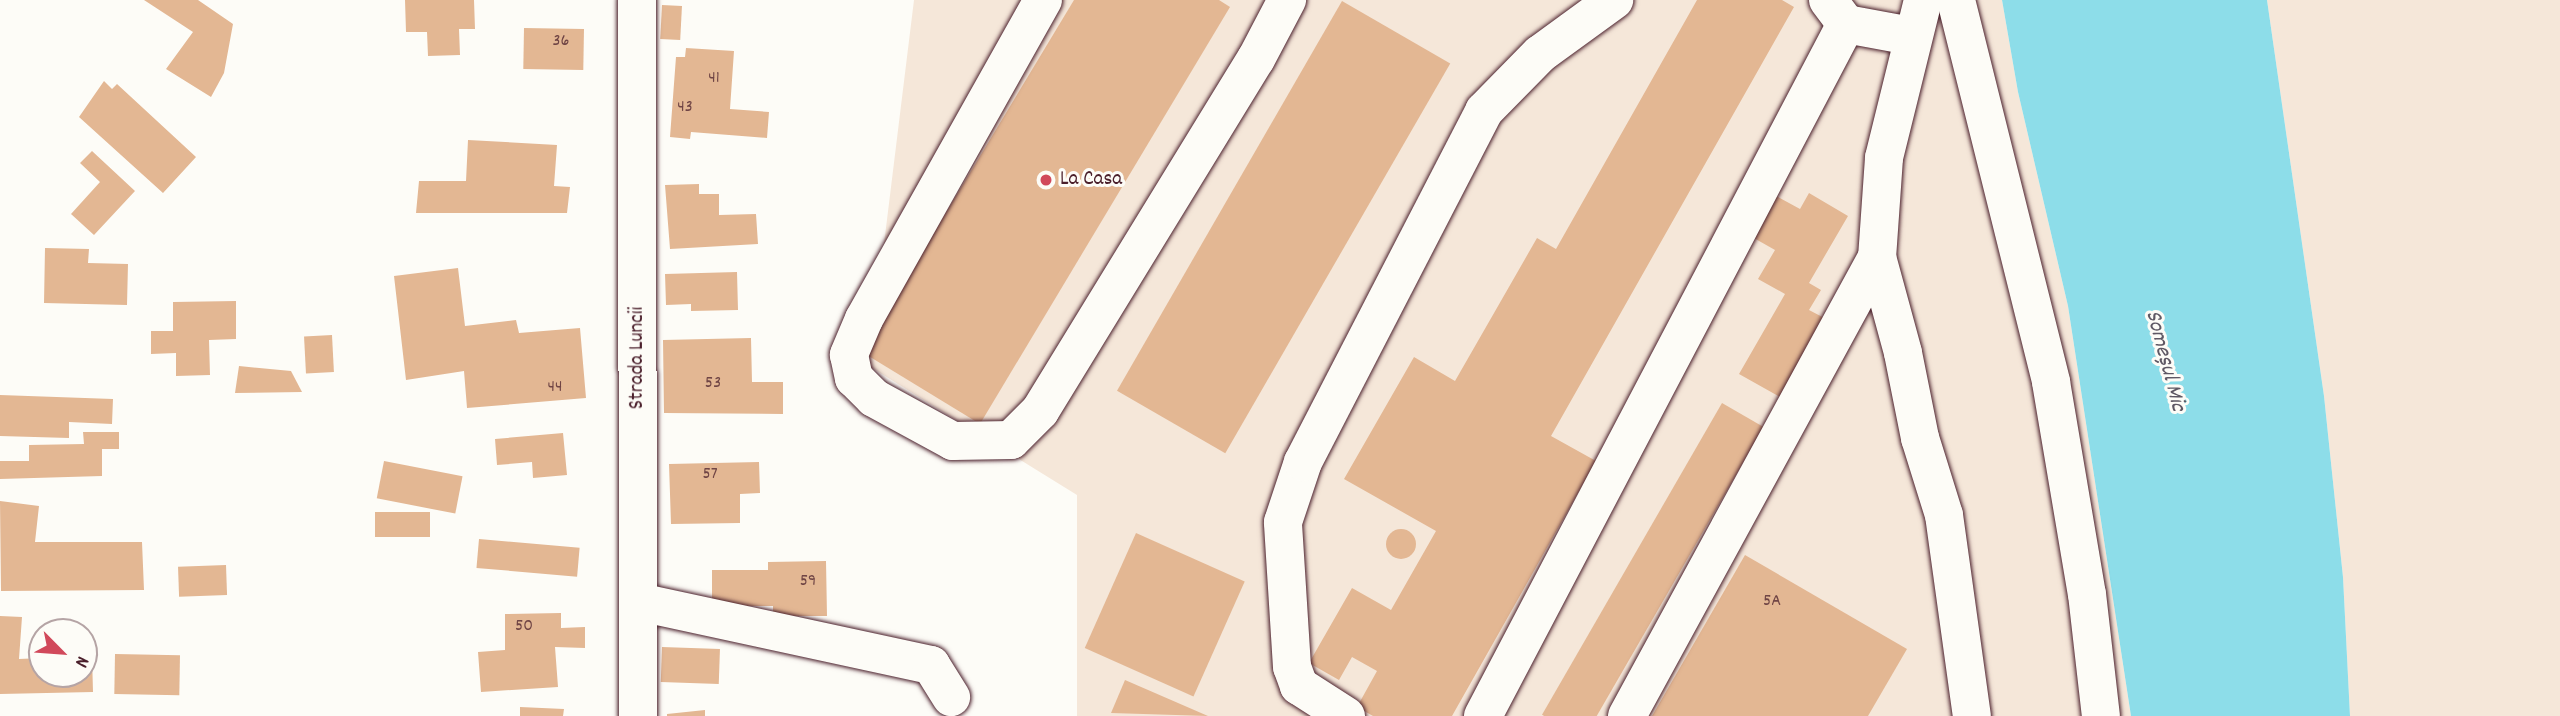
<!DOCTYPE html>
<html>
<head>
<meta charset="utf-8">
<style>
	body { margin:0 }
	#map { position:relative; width:2560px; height:716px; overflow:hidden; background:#fdfcf7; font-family:Dekko,sans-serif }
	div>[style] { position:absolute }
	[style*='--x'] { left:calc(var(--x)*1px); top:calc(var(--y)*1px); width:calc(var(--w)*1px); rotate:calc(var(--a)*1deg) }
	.built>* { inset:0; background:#f5e7d9 }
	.water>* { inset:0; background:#8ddde9 }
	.building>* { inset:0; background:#e3b793; transform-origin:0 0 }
	.round { border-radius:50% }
	.roads { filter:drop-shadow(0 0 2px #4a1f2b) drop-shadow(0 0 2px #4a1f2b) }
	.minor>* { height:38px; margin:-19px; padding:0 19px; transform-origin:19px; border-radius:19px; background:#fdfcf7 }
	.dots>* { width:19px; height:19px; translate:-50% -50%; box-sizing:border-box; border:4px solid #fdfcf7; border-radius:50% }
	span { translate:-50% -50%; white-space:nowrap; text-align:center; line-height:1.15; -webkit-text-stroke:6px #fdfcf7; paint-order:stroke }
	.number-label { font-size:18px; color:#704545 }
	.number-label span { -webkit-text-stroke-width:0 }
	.poi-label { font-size:21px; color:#4a1f2b }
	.left { translate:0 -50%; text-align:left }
	.street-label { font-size:21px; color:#4a1f2b }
	.water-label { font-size:23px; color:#5e5864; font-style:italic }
	.north { position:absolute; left:28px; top:618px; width:70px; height:70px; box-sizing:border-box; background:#fdfcf7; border:2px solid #b5a4a5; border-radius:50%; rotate:115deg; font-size:19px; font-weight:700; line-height:28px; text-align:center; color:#4a1f2b }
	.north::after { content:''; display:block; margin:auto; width:24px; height:32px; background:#d1495b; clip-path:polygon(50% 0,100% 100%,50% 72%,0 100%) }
</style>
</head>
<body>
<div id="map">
	<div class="built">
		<div style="clip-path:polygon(914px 0,2002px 0,2018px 92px,2068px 306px,2131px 716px,1077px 716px,1077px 495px,869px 366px)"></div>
		<div style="clip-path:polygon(2267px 0,2560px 0,2560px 716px,2350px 716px,2343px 577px,2324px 396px)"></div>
	</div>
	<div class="water">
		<div style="clip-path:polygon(2002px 0,2267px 0,2324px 396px,2343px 577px,2350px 716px,2131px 716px,2068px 306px,2018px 92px)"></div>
	</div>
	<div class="building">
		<div style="clip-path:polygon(144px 0,198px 0,233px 24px,224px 73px,211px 97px,166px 69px,193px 32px)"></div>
		<div style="clip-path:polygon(405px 0,474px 0,475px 29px,459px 29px,460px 55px,428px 56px,427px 32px,406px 32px)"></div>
		<div style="clip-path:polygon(1074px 0,1219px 0,1230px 7px,980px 424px,862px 352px)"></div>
		<div style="clip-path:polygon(1697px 0,1782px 0,1794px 7px,1551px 436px,1596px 461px,1452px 716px,1373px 716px,1357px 707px,1377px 671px,1352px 657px,1339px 680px,1309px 663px,1352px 588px,1391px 610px,1436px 531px,1344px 479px,1414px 357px,1455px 381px,1537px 238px,1556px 249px)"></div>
		<div style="left:1342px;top:1px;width:125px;height:450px;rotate:30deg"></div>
		<div style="left:662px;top:5px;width:20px;height:34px;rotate:3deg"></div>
		<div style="left:524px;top:28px;width:60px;height:41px;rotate:1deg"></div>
		<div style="clip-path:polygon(686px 48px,734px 51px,730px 109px,769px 112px,767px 138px,691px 132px,690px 139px,670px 137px,676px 57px,685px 57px)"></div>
		<div style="clip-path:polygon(104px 81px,112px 89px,117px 84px,196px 157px,163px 193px,79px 117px)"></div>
		<div style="clip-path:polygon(468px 140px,557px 145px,554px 186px,570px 187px,567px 213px,416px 213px,419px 181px,466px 181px)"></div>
		<div style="clip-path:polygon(92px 151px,135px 191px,94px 235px,71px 214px,100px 182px,80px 163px)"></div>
		<div style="clip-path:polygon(699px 184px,699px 194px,719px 194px,719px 215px,756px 214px,758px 244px,670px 249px,665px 185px)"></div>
		<div style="clip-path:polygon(1769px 192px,1800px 209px,1809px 193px,1848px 216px,1809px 283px,1821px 290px,1809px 310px,1832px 322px,1787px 401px,1739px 374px,1785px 294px,1758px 279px,1775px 250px,1745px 233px)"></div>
		<div style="clip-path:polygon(45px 248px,89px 249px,88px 263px,128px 264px,127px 305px,44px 303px)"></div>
		<div style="clip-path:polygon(458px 268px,465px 326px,516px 320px,519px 333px,580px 328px,586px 398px,467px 408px,464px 371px,406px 380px,394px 276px)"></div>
		<div style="clip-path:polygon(737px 272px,738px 310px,691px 311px,691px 304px,666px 305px,665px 274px)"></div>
		<div style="clip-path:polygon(236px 301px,236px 339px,209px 340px,210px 375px,176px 376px,176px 353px,151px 354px,151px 331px,173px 331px,173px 302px)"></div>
		<div style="left:332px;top:335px;width:37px;height:28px;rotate:87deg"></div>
		<div style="clip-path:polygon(751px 338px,752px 382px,783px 382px,783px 414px,664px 413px,663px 340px)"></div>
		<div style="clip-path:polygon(239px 366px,291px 371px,302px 392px,235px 393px)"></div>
		<div style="clip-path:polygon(0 395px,113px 399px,112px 424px,69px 422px,69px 438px,0 436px)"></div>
		<div style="left:1722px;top:403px;width:48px;height:360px;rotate:30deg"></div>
		<div style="clip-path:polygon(83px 432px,119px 432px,119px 449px,102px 449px,102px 476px,0 479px,0 461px,29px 461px,29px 445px,84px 444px)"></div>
		<div style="clip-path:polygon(563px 433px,567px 475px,533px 478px,532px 462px,497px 465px,495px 439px)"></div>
		<div style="left:384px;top:461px;width:80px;height:38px;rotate:11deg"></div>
		<div style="clip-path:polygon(759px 462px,760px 493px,740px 494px,740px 523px,671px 524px,669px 464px)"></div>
		<div style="clip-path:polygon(0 501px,39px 506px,35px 542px,142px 542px,144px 590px,1px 591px)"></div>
		<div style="left:375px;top:512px;width:55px;height:25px"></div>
		<div class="round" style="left:1386px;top:529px;width:30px;height:30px"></div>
		<div style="left:1136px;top:533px;width:119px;height:126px;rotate:24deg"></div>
		<div style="left:479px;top:539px;width:101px;height:29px;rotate:5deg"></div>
		<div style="clip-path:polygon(1745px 555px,1907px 649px,1868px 716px,1652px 716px)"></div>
		<div style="clip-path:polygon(826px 561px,827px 616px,773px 616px,773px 606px,712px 606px,712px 570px,768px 570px,768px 562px)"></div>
		<div style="left:226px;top:565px;width:30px;height:48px;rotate:88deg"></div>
		<div style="clip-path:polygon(561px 613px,561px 628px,585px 627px,585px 648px,555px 647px,558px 687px,481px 692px,478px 652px,505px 650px,505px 614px)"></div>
		<div style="clip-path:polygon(0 616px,22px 617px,19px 659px,42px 658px,42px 674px,84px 674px,84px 656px,92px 655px,93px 692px,0 694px)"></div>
		<div style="left:662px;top:647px;width:58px;height:35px;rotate:2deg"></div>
		<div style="left:115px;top:654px;width:65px;height:40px;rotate:1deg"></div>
		<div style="clip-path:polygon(1125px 680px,1208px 716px,1111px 713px)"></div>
		<div style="clip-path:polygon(520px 707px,564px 709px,563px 716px,520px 716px)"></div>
		<div style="clip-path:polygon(705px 710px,705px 716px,667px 716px,667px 714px)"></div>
	</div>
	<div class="roads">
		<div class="minor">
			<div style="--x:637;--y:0;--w:716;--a:89.92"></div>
			<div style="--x:1043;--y:0;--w:366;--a:119.3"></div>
			<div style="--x:864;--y:319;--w:39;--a:113"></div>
			<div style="--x:849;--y:355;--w:24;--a:78"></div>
			<div style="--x:854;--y:378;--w:28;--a:45"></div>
			<div style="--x:874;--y:398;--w:90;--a:28.6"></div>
			<div style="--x:953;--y:441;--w:58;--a:-1"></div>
			<div style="--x:1011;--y:440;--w:41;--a:-45"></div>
			<div style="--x:1040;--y:411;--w:413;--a:-58.5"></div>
			<div style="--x:1256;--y:59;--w:67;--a:-62.3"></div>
			<div style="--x:1828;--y:0;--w:30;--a:53"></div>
			<div style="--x:1846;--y:24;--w:66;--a:10.5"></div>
			<div style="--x:1923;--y:0;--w:163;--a:103.9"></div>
			<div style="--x:1884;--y:158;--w:99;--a:94"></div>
			<div style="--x:1877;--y:257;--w:99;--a:74.8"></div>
			<div style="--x:1903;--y:353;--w:87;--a:78.7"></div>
			<div style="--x:1920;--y:438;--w:81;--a:72.7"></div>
			<div style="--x:1944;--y:515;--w:203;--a:82.1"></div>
			<div style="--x:1956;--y:0;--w:394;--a:76"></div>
			<div style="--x:2051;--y:382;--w:215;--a:80.4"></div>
			<div style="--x:2087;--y:594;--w:123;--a:83.5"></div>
			<div style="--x:639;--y:602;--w:299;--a:12.2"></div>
			<div style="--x:931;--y:665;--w:38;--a:58"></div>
			<div style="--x:1346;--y:716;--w:56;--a:-147.4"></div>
			<div style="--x:1299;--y:686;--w:20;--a:-110"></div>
			<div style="--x:1292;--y:667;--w:145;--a:-93.6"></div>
			<div style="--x:1283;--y:522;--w:63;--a:-71.6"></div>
			<div style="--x:1303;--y:462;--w:395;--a:-62.7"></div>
			<div style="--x:1484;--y:111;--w:80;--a:-45.5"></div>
			<div style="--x:1540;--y:54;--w:92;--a:-36.1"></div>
			<div style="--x:1483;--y:716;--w:781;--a:-62.32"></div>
			<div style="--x:1627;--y:716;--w:523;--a:-61.42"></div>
		</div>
	</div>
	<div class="dots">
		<div style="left:1046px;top:180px;background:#d1495b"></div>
	</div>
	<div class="number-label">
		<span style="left:561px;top:42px">36</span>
		<span style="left:714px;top:79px">41</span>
		<span style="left:685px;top:108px">43</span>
		<span style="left:713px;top:384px">53</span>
		<span style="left:555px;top:388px">44</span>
		<span style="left:710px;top:475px">57</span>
		<span style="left:808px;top:582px">59</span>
		<span style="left:1772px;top:602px">5A</span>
		<span style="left:524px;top:627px">50</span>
	</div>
	<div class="poi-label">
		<span class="left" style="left:1060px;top:180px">La Casa</span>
	</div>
	<div class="street-label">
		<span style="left:638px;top:358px;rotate:-90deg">Strada Luncii</span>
	</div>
	<div class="water-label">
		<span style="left:2164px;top:361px;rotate:75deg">Someșul Mic</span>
	</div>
	<div class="north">N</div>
</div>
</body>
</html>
